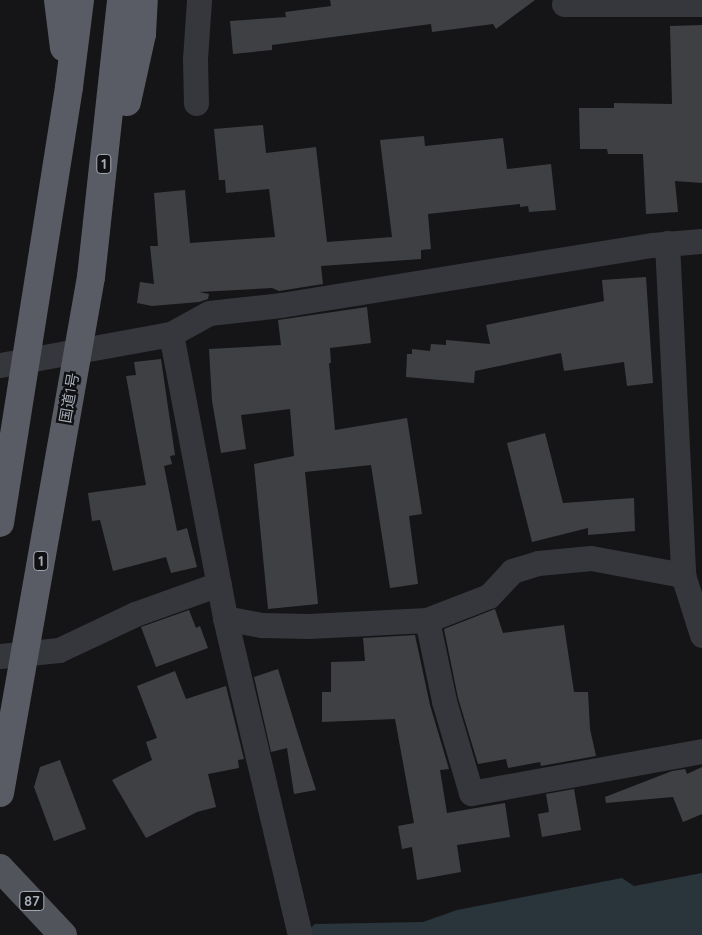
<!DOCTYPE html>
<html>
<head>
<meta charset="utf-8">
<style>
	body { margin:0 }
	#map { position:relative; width:702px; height:935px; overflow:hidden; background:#151517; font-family:Quicksand,"Noto Sans JP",sans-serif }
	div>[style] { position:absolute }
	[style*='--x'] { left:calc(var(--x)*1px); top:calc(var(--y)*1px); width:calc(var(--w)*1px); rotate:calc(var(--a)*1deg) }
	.water>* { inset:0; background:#2a343b }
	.building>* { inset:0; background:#3f4044 }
	.minor>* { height:25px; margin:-12.5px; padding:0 12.5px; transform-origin:12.5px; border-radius:12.5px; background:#35373c }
	.primary>* { height:28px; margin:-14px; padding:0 14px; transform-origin:14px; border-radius:14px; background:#51545b }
	.trunk>* { height:28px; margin:-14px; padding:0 14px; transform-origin:14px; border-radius:14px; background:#595c64 }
	span { translate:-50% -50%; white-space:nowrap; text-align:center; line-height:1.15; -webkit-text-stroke:5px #101012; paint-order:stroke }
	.shield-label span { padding:1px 4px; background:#101012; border:1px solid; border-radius:4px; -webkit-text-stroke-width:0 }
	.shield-label { font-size:14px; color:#a6acb8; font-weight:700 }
	.street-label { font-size:15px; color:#a6acb8 }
</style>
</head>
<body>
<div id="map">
	<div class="water">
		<div style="clip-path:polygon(702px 873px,702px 935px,302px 935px,315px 924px,423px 922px,457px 910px,622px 878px,634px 886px)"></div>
	</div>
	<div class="building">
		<div style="clip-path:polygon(330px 0,535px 0,496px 29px,493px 24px,432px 32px,431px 24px,272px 45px,272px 50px,233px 54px,230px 21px,286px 17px,285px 12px,331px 6px)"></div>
		<div style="clip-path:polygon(702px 25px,702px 183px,675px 181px,678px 212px,646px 214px,643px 154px,608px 154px,607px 149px,580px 149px,579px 108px,614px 108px,614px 103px,672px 104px,670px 26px)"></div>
		<div style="clip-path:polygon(263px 125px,266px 153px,316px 147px,327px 242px,392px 237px,380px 140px,424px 136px,425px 146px,503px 138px,507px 169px,551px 164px,556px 210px,529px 212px,528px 206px,520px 207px,520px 204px,428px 214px,431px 249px,421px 250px,421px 259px,321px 266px,323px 284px,279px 291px,272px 288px,199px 292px,209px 294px,208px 299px,199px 302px,152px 306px,137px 303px,140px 282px,154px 284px,150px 246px,158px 246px,154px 193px,185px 190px,190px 243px,275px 237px,269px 189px,226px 193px,225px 180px,219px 180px,214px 129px)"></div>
		<div style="clip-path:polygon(646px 277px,653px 383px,627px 386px,624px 362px,564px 371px,561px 353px,475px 371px,474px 383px,406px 377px,407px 354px,412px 354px,412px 349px,430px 351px,431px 344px,446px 345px,446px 340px,490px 344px,486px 325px,604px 301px,602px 280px)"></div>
		<div style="clip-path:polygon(367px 307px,371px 343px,330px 348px,331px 363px,329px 363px,335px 430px,407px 418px,422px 514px,409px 516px,418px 584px,390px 588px,371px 465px,305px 472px,318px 604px,268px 609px,254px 464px,294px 456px,290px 409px,241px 415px,246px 449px,221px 453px,212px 401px,209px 349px,281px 345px,278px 320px)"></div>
		<div style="clip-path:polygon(161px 359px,175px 455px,170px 456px,172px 464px,164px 466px,177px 531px,187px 528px,197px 567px,171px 573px,166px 557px,113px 571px,100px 520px,92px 521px,88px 493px,146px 485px,126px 376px,136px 375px,134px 362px)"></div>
		<div style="clip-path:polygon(545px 433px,563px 503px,634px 498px,635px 531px,588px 535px,588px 528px,532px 542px,507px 443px)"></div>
		<div style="clip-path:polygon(495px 609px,503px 633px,564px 625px,574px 692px,588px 692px,590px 729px,596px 756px,541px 766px,540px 762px,508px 768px,506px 759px,478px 764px,458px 698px,444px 629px)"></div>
		<div style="clip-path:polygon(189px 610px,196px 628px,200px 626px,208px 648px,156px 667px,141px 627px)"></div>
		<div style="clip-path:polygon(415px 635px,430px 705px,449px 769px,440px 770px,447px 813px,505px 803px,510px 837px,457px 845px,461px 872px,417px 880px,412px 847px,402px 849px,398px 826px,414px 823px,395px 719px,322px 722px,322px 692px,331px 692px,331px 662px,365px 661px,363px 638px)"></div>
		<div style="clip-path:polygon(278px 669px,297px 731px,316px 790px,294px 794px,287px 748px,271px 752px,254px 677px)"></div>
		<div style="clip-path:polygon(175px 671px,186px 699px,226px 686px,244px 759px,238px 760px,239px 768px,208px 774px,216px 807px,197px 812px,146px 838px,112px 780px,152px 760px,146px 742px,157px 738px,137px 686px)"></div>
		<div style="clip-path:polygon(60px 760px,86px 829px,54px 841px,34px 787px,40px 767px)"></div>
		<div style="clip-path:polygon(702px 767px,702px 814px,683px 822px,673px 797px,606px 803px,605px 797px,672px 771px,685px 769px,687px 774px)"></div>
		<div style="clip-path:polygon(574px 789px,581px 830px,542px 837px,538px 814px,549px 812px,546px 794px)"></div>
	</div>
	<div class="minor">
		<div style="--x:564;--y:4;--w:138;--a:0"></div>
		<div style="--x:196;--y:103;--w:44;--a:-91.3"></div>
		<div style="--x:195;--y:59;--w:59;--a:-86.1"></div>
		<div style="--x:667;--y:243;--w:332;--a:87.2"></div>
		<div style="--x:683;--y:575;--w:63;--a:72.4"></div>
		<div style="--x:171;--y:334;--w:289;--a:79.2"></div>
		<div style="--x:225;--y:618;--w:326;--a:76.7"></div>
		<div style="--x:0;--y:365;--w:174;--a:-10.3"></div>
		<div style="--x:171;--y:334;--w:43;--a:-28.9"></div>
		<div style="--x:209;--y:313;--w:72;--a:-6.3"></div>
		<div style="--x:281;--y:305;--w:377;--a:-9.2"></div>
		<div style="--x:653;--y:245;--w:49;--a:-4.7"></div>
		<div style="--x:225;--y:618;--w:38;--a:11"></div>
		<div style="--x:262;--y:625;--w:47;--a:1.2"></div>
		<div style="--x:309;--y:626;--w:118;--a:-2.9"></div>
		<div style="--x:427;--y:620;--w:66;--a:-21.2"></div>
		<div style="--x:489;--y:596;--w:34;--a:-47"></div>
		<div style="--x:512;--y:571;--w:27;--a:-17"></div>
		<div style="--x:538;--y:563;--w:53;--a:-5.4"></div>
		<div style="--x:591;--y:558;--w:94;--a:10.5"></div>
		<div style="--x:427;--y:620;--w:83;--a:78.1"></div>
		<div style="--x:444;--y:701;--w:96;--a:73.6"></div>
		<div style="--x:471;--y:793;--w:235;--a:-10.3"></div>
		<div style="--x:0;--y:656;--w:59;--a:-5.8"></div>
		<div style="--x:59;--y:650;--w:84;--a:-25.3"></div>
		<div style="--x:135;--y:614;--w:89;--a:-19.7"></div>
	</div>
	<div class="primary">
		<div style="--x:0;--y:868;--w:92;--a:46.8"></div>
	</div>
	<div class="trunk">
		<div style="--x:58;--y:0;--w:48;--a:82.9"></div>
		<div style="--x:127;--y:102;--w:70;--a:-77.6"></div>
		<div style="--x:142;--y:34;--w:34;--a:-87"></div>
		<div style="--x:0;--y:523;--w:441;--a:-81"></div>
		<div style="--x:69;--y:87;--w:88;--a:-82.8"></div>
		<div style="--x:0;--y:793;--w:524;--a:-80"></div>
		<div style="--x:91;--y:277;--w:279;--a:-83.8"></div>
	</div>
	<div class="shield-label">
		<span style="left:104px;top:164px">1</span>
		<span style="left:41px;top:561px">1</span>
		<span style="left:32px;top:901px">87</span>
	</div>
	<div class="street-label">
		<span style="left:69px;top:398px;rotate:-80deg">国道1号</span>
	</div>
</div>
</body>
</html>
